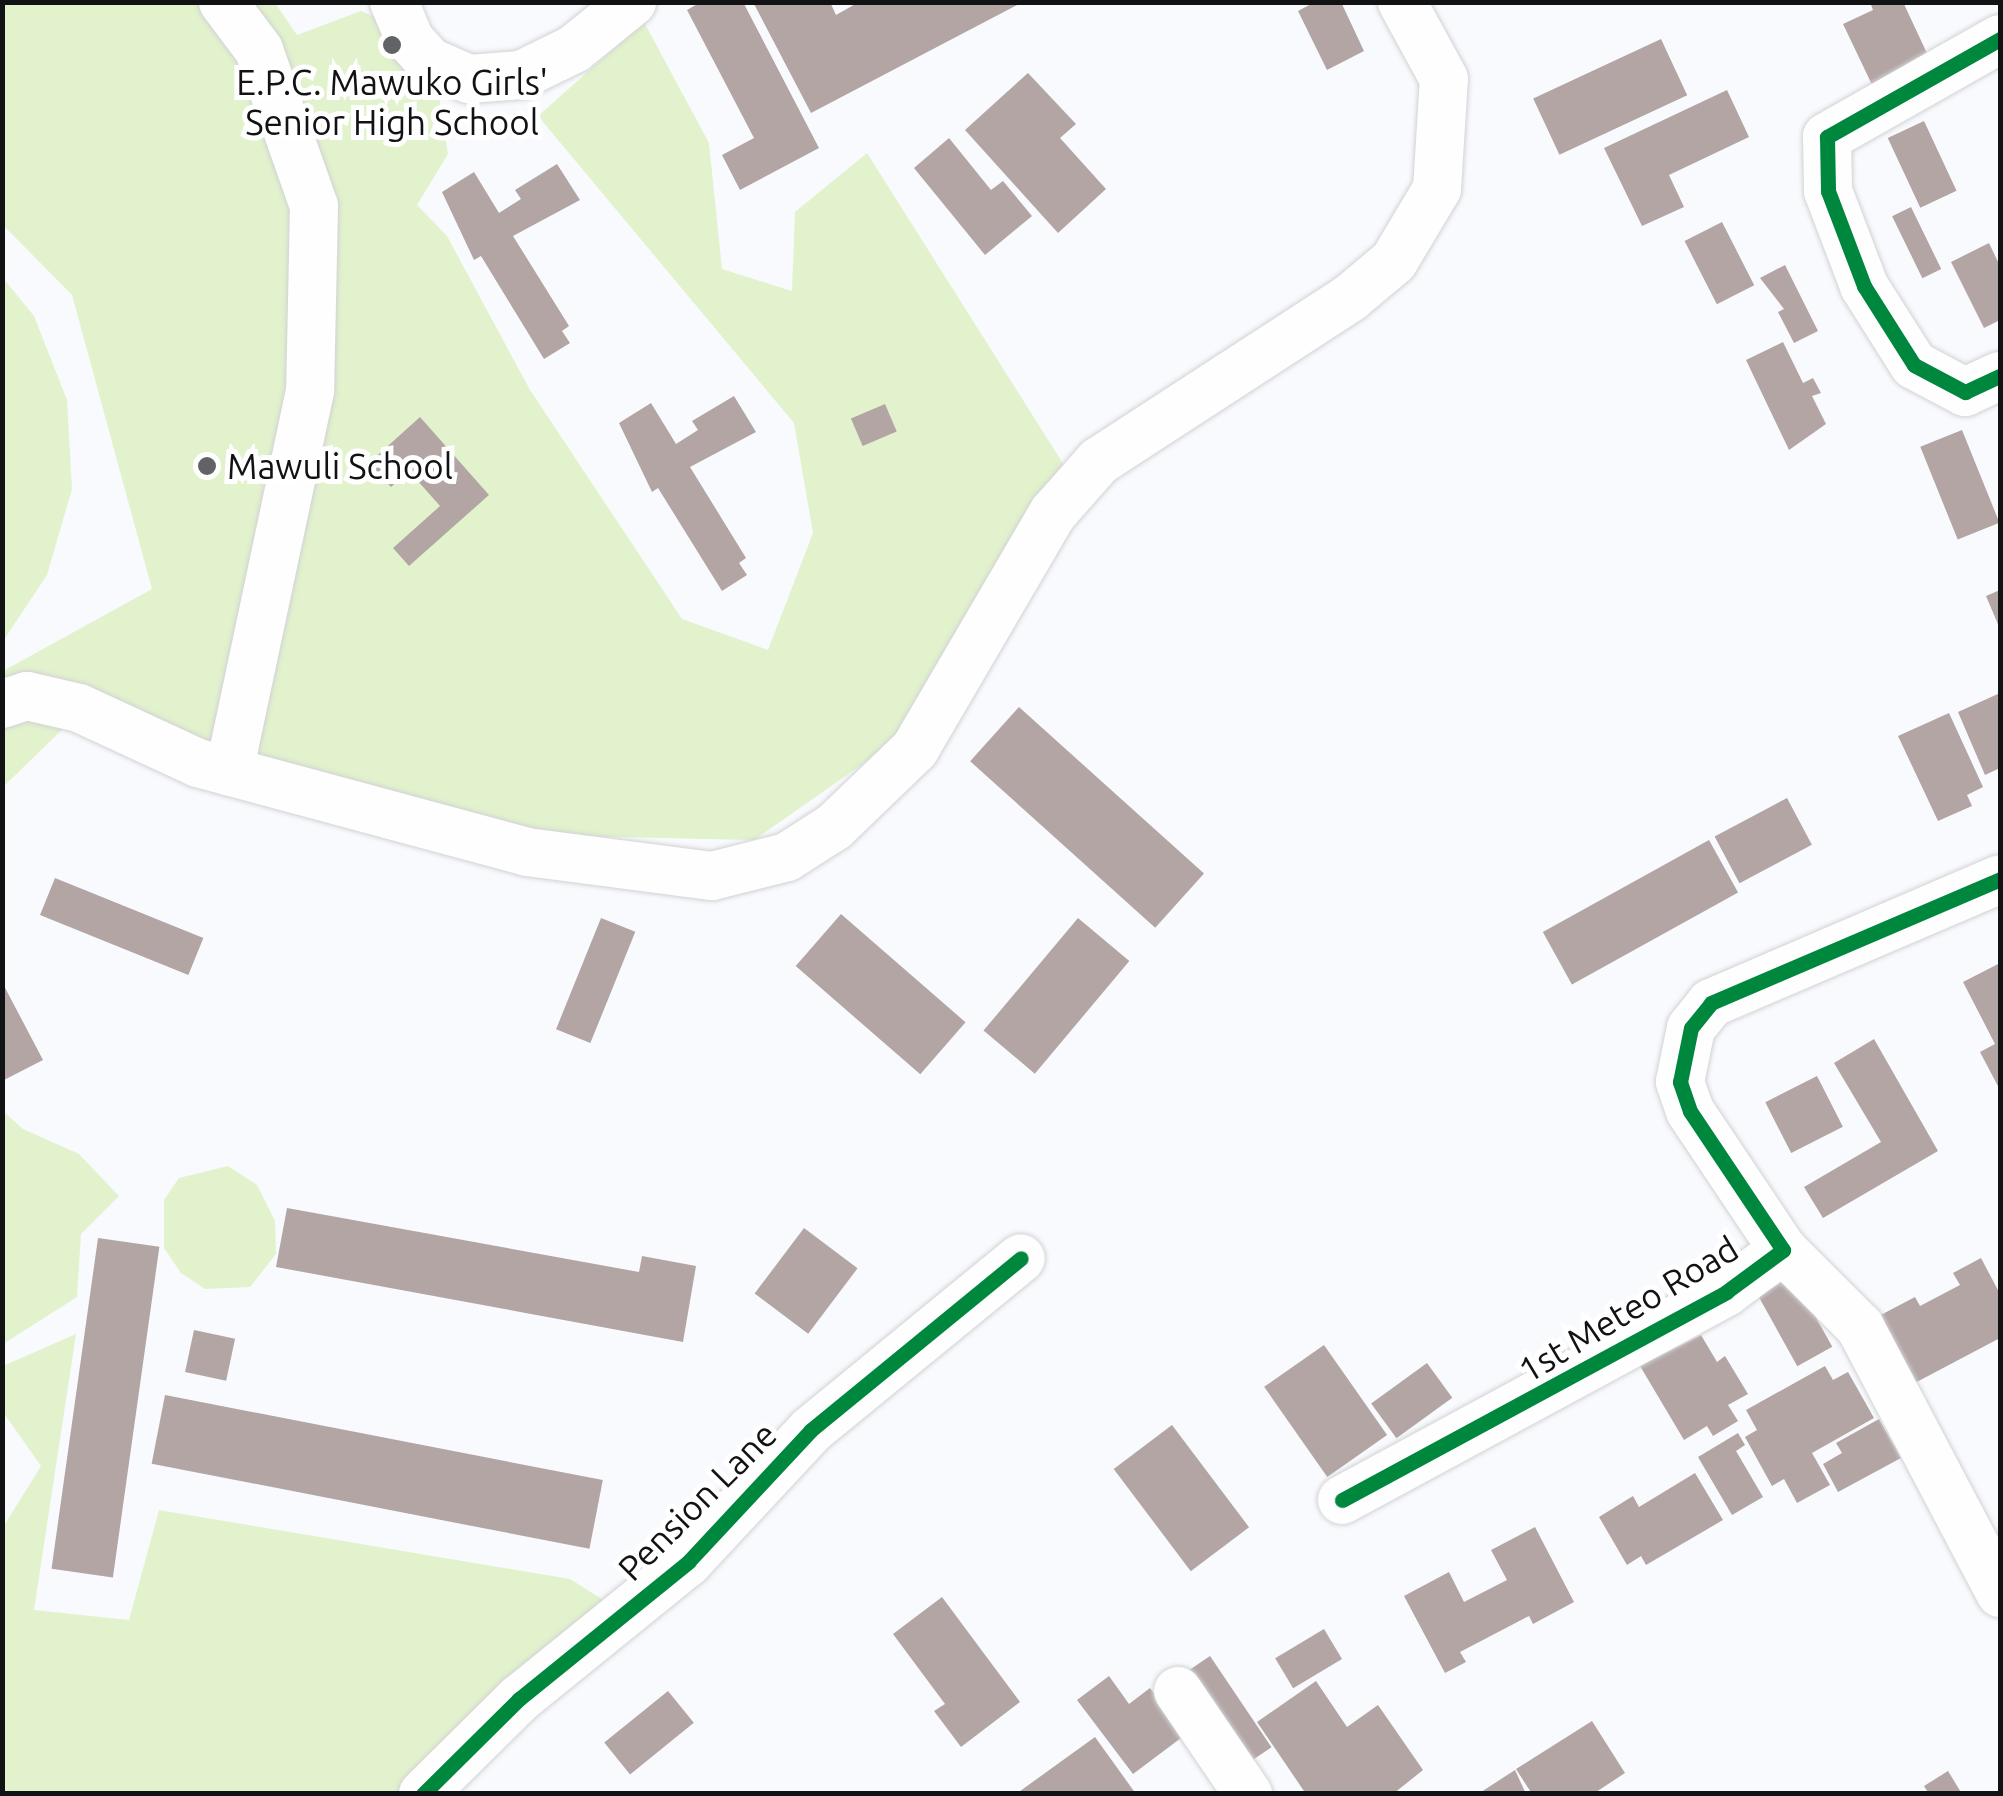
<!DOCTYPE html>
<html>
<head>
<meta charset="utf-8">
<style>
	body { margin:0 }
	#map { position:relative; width:2003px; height:1796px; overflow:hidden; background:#f8fafd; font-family:Ubuntu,sans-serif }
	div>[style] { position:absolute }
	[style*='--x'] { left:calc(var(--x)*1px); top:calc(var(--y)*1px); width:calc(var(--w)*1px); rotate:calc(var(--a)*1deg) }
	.green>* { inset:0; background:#e2f2cd }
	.building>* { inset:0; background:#b2a5a4; transform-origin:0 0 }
	.roads { filter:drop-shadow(0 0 2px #d1d2d4) drop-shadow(0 0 2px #d1d2d4) }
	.minor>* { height:48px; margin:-24px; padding:0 24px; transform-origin:24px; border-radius:24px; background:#fefeff }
	.cycleway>* { height:15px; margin:-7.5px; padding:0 7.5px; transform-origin:7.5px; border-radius:7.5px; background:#00873e }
	.dots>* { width:28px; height:28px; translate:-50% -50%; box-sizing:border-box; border:5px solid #fff; border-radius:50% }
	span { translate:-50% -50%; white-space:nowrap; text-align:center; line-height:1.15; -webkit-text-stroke:10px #fff; paint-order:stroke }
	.poi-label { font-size:35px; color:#111214 }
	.left { translate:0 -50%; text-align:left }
	.street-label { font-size:35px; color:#111214 }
	.frame { position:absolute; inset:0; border:5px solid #111214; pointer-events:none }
</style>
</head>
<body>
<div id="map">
	<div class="green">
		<div style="clip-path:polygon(3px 3px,275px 3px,297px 35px,361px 11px,384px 21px,437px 84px,448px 154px,417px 205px,447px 236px,530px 390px,682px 619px,768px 650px,813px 533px,794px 423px,538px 116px,644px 22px,709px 143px,722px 269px,792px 291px,795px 212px,867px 153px,1069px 473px,907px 733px,754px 840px,378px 832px,100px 693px,3px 787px,3px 671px,152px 589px,72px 295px,3px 225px)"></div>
		<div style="clip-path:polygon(3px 278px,34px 316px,67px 400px,72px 489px,47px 575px,3px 641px)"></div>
		<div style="clip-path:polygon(3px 1111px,23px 1129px,79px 1154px,119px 1196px,81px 1234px,77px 1297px,3px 1344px)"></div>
		<div style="clip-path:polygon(228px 1166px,257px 1185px,275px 1221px,276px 1254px,250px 1287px,205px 1289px,181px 1273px,164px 1248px,164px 1200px,179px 1178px)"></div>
		<div style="clip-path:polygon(76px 1334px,34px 1610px,129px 1620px,159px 1510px,570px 1579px,608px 1603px,438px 1793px,3px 1793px,2px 1529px,41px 1466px,3px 1412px,3px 1366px)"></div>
	</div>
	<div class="building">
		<div style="clip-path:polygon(701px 2px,743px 2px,819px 148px,740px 190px,722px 155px,754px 138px,687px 10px)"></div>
		<div style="clip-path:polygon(753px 2px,830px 2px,836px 15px,859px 2px,1023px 2px,811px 113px)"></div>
		<div style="clip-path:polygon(1315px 2px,1341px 2px,1364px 51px,1327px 70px,1298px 11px)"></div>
		<div style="clip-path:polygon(1870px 2px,1903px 2px,1932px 64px,1875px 91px,1843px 24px,1873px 10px)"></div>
		<div style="left:1661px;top:39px;width:62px;height:141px;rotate:65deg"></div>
		<div style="clip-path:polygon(1028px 73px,1076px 124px,1060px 138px,1106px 189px,1058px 233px,965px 130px)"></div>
		<div style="clip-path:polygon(1727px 90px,1749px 137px,1669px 175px,1684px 207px,1642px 226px,1604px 148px)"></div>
		<div style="left:1924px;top:121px;width:77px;height:40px;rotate:65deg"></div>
		<div style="clip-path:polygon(949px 138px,991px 190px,1003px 181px,1032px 216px,985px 255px,914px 168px)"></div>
		<div style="clip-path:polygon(557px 164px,580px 200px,513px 236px,569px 326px,562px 331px,570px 343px,544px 359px,481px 256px,474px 260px,442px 192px,474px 172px,499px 213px,521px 199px,515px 190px)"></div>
		<div style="left:1911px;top:207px;width:69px;height:21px;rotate:64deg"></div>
		<div style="left:1722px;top:222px;width:71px;height:42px;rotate:63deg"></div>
		<div style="clip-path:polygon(1989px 243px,2000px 266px,2000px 320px,1984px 328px,1951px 262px)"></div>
		<div style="clip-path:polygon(1785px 265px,1818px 331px,1794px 343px,1778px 312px,1784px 309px,1760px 278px)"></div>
		<div style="clip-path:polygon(1783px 342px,1803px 383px,1813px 378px,1821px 393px,1812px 396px,1826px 424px,1789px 450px,1746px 360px)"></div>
		<div style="clip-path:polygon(734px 396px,756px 432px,690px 467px,746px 558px,739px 563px,747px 575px,722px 591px,658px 488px,652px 492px,619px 423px,651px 403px,676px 444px,698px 430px,692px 421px)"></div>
		<div style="left:885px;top:404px;width:30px;height:37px;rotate:67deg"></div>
		<div style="clip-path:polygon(420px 417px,489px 495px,409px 566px,393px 548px,440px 506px,409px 471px,391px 487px,369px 463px)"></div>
		<div style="left:1962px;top:430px;width:100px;height:45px;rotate:68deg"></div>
		<div style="clip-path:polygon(2000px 590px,2000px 629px,1986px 596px)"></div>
		<div style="clip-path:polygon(2000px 693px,2000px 768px,1985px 775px,1958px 712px)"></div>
		<div style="left:1019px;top:707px;width:249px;height:73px;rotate:42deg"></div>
		<div style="clip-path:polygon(1949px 713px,1983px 787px,1967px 795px,1972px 806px,1938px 821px,1898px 736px)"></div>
		<div style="left:1787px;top:798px;width:53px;height:82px;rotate:62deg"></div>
		<div style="left:1709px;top:840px;width:60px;height:190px;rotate:61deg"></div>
		<div style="left:55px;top:878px;width:160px;height:40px;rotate:22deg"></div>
		<div style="left:841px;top:914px;width:165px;height:69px;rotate:41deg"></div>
		<div style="left:601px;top:918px;width:37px;height:120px;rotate:22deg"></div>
		<div style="left:1078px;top:918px;width:67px;height:147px;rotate:40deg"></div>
		<div style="clip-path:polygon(2000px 963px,2000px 1090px,1980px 1052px,1995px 1044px,1963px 982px)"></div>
		<div style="clip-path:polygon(2px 982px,43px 1060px,2px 1081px)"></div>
		<div style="clip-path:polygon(1874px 1039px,1938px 1151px,1823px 1218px,1804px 1187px,1881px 1142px,1834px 1063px)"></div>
		<div style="left:1817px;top:1076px;width:57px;height:58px;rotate:63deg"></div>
		<div style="clip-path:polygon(287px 1208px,639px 1272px,642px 1256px,696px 1266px,683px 1342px,276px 1267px)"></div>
		<div style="left:804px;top:1228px;width:67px;height:82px;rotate:37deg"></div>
		<div style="left:98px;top:1238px;width:62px;height:334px;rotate:8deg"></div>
		<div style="clip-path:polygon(1981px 1258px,2000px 1294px,2000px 1338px,1911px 1385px,1875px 1318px,1915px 1297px,1920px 1306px,1960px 1285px,1953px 1273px)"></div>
		<div style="left:1793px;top:1276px;width:81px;height:40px;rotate:61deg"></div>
		<div style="left:194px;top:1330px;width:42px;height:43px;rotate:12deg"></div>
		<div style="clip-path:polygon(1701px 1335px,1717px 1362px,1725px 1356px,1748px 1394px,1728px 1405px,1738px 1421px,1713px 1436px,1707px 1426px,1684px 1440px,1640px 1366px)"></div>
		<div style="left:1324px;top:1345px;width:110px;height:73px;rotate:55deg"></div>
		<div style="left:1427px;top:1363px;width:43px;height:69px;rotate:54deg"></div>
		<div style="clip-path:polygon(1825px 1366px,1833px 1380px,1848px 1372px,1874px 1418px,1812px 1453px,1830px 1485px,1797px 1503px,1784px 1479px,1772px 1486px,1745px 1437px,1757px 1430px,1746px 1410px)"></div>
		<div style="left:165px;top:1395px;width:446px;height:70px;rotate:11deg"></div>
		<div style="clip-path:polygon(1879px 1419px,1901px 1458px,1838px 1492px,1823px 1464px,1842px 1453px,1836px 1443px)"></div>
		<div style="left:1172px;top:1425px;width:128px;height:73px;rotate:53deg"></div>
		<div style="clip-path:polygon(1738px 1433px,1745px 1445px,1736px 1451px,1763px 1497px,1732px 1515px,1698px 1457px)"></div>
		<div style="clip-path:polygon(1695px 1473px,1723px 1520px,1646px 1565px,1641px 1556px,1627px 1565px,1599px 1517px,1633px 1496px,1639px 1507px)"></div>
		<div style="clip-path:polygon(1535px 1527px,1574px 1602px,1533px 1624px,1529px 1616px,1460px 1652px,1466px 1662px,1445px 1673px,1404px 1596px,1449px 1572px,1464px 1602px,1507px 1580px,1491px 1550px)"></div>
		<div style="clip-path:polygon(942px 1597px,1020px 1702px,961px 1747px,934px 1711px,945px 1704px,893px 1634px)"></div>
		<div style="left:1324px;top:1629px;width:35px;height:57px;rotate:59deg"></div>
		<div style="left:1210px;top:1656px;width:110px;height:36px;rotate:56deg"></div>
		<div style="clip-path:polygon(1109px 1676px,1129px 1704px,1150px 1688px,1185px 1735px,1133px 1774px,1077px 1700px)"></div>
		<div style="clip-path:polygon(1316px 1681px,1347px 1727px,1378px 1705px,1423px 1770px,1393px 1794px,1306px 1794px,1257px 1722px)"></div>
		<div style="left:668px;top:1691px;width:41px;height:82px;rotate:51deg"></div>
		<div style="clip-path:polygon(1592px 1721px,1625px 1773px,1593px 1794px,1532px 1794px,1516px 1769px)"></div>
		<div style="clip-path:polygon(1095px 1737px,1136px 1794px,1016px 1794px)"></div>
		<div style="clip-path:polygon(1515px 1770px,1526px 1794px,1478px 1794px)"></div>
		<div style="clip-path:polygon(1948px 1771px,1962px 1794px,1929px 1794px,1924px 1786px)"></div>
	</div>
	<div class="roads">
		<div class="minor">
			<div style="--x:223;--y:2;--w:60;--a:53.1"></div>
			<div style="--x:259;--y:50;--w:165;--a:70.6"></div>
			<div style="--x:314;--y:206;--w:185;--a:91.2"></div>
			<div style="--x:310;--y:391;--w:389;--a:102"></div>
			<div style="--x:394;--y:2;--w:41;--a:67.2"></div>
			<div style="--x:410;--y:40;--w:30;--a:48"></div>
			<div style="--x:430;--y:62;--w:43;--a:23.6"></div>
			<div style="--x:469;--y:79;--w:52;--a:-4.4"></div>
			<div style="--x:521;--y:75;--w:59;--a:-26.1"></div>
			<div style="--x:574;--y:49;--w:75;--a:-39"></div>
			<div style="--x:2000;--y:39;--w:199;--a:150.5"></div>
			<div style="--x:1827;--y:137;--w:54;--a:88.9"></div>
			<div style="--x:1828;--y:191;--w:102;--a:69.2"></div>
			<div style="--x:1864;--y:286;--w:93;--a:57.7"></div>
			<div style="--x:1914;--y:365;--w:58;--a:27.9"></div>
			<div style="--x:1965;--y:392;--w:38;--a:-25"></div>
			<div style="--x:2;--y:704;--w:26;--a:-18"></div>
			<div style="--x:27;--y:696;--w:53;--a:13"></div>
			<div style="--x:79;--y:708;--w:131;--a:24.8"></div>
			<div style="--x:198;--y:763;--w:341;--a:15.1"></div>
			<div style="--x:527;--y:852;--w:187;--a:7.4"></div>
			<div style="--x:712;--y:876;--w:77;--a:-14.2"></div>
			<div style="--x:787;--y:857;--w:56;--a:-32.6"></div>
			<div style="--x:834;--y:827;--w:112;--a:-43.9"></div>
			<div style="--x:915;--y:749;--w:273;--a:-59.7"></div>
			<div style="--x:1053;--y:513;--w:69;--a:-48.5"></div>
			<div style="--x:1099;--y:461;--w:299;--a:-33"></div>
			<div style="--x:1350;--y:298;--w:57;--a:-40.1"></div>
			<div style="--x:1394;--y:261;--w:84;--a:-59.2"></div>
			<div style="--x:1437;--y:189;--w:110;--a:-86.4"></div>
			<div style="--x:1444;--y:79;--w:88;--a:-118.6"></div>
			<div style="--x:1783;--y:1250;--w:109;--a:45"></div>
			<div style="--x:1860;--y:1327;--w:301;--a:62.2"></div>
			<div style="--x:1342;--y:1500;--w:437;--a:-28.4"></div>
			<div style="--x:1726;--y:1292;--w:71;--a:-36.4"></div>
			<div style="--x:1783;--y:1250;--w:167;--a:-123.8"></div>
			<div style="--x:1690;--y:1111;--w:31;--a:-109"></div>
			<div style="--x:1680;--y:1082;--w:55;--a:-78.5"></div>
			<div style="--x:1691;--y:1028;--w:32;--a:-51"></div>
			<div style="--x:1711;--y:1003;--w:314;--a:-23.2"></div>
			<div style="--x:1178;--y:1691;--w:125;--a:55.8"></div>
			<div style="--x:423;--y:1794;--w:135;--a:-44.7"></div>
			<div style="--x:519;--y:1699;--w:218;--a:-39"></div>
			<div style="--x:688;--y:1562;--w:180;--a:-47"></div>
			<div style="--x:811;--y:1430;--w:271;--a:-39.3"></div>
		</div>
	</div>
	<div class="cycleway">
		<div style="--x:2000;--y:39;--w:199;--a:150.5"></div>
		<div style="--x:1827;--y:137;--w:54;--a:88.9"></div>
		<div style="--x:1828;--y:191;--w:102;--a:69.2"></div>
		<div style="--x:1864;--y:286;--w:93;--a:57.7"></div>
		<div style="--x:1914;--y:365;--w:58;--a:27.9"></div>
		<div style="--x:1965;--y:392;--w:38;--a:-25"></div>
		<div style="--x:1342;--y:1500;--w:437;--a:-28.4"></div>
		<div style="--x:1726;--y:1292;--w:71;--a:-36.4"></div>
		<div style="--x:1783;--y:1250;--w:167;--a:-123.8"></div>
		<div style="--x:1690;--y:1111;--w:31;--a:-109"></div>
		<div style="--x:1680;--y:1082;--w:55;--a:-78.5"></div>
		<div style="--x:1691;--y:1028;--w:32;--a:-51"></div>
		<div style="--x:1711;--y:1003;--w:314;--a:-23.2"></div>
		<div style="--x:423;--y:1794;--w:135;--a:-44.7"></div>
		<div style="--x:519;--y:1699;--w:218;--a:-39"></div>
		<div style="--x:688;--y:1562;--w:180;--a:-47"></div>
		<div style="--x:811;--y:1430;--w:271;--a:-39.3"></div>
	</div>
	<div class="dots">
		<div style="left:392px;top:45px;background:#626366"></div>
		<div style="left:207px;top:466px;background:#626366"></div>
	</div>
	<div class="poi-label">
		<span style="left:392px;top:102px">E.P.C. Mawuko Girls'<br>Senior High School</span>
		<span class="left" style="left:227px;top:466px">Mawuli School</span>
	</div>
	<div class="street-label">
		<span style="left:1628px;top:1309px;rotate:-31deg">1st Meteo Road</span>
		<span style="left:697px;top:1501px;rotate:-45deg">Pension Lane</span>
	</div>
	<div class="frame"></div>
</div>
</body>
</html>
